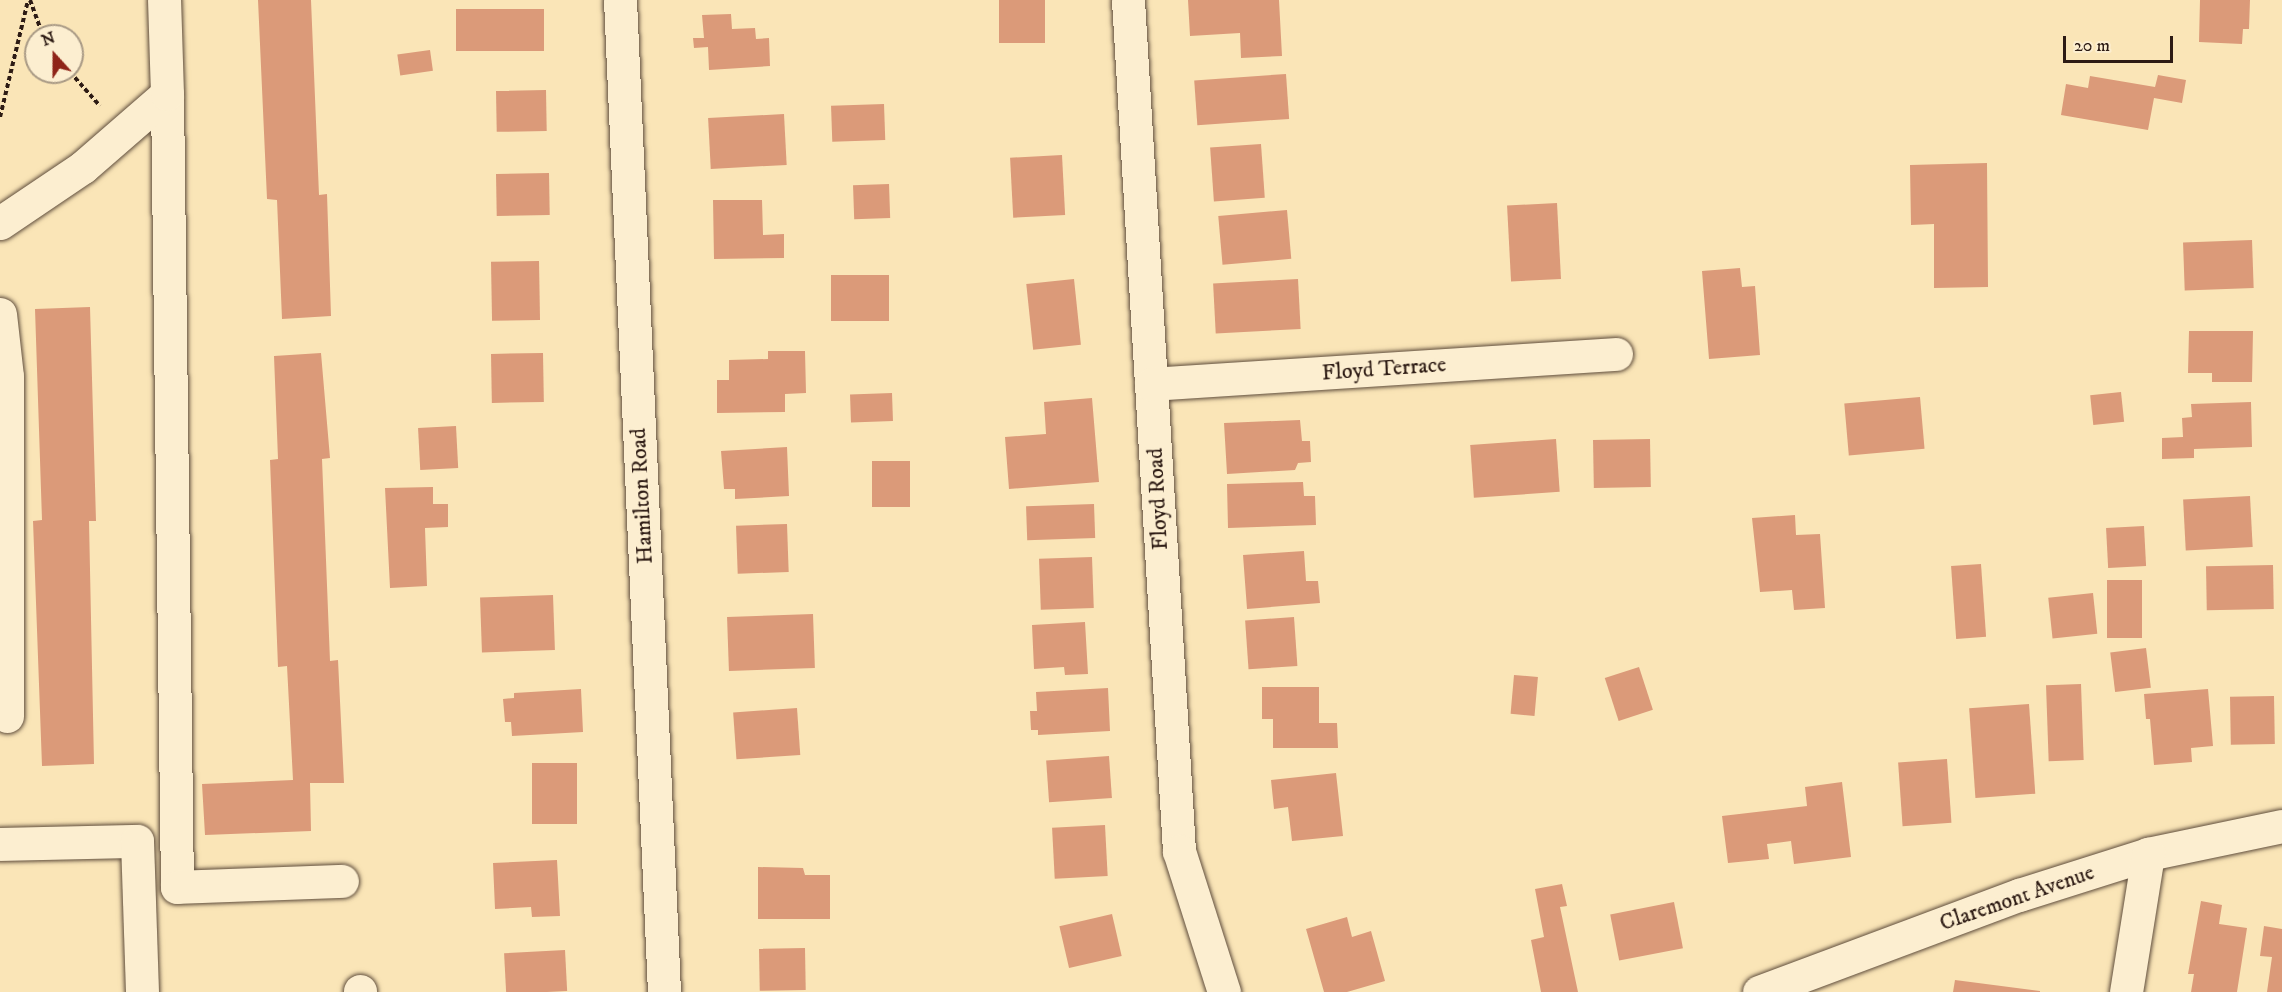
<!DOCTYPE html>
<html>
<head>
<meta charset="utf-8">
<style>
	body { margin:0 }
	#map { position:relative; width:2282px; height:992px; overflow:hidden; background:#fae5b7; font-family:"IM FELL DW Pica",serif }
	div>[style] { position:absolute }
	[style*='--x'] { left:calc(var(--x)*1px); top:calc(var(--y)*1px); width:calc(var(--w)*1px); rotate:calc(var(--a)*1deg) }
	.building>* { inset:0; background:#db9a79; transform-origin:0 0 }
	.path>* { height:4px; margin-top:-2px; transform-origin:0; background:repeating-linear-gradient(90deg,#2d1b14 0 4.5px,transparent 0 7.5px) }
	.roads { filter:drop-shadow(0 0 2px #604e3d) drop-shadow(0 0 2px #604e3d) }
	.minor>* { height:33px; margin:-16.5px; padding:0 16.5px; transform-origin:16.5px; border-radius:16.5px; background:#fceed0 }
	span { translate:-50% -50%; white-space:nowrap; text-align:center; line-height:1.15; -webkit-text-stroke:5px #fceed0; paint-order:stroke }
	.street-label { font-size:22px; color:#2d1b14 }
	.north { position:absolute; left:24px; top:24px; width:60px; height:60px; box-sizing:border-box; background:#fceed0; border:2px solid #a99a85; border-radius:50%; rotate:339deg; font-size:16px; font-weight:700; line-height:24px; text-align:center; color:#2d1b14 }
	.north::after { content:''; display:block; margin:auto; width:21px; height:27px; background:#8f2418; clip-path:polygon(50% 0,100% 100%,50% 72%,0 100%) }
	.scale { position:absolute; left:2063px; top:36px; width:110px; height:27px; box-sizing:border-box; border:3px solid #2d1b14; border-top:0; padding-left:8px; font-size:18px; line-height:21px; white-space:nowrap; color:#2d1b14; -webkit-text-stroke:4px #fceed0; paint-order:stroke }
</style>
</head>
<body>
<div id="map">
	<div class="building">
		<div style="clip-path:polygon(258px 0,311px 0,319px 195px,327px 194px,331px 316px,282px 319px,277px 200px,267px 199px)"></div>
		<div style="left:999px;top:0;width:46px;height:43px"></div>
		<div style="clip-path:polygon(1188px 0,1279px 0,1282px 56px,1241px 58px,1240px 33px,1190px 36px)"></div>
		<div style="clip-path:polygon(2200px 0,2250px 0,2249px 29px,2243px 29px,2242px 44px,2199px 42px)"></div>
		<div style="left:456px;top:9px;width:88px;height:42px"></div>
		<div style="clip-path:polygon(731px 14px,732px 29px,755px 28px,756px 39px,769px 38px,770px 66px,709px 70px,708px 47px,694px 48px,693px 38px,704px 38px,702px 15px)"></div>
		<div style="left:430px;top:50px;width:21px;height:33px;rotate:82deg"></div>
		<div style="left:1286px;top:74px;width:45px;height:92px;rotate:86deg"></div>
		<div style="clip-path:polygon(2158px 75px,2186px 80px,2182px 103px,2154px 98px,2148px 130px,2061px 115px,2066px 84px,2088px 88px,2090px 76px,2155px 87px)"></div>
		<div style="left:546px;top:90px;width:41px;height:50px;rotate:89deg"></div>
		<div style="left:884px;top:104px;width:36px;height:53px;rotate:88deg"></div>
		<div style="left:784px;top:114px;width:51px;height:76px;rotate:87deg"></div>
		<div style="left:1261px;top:144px;width:54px;height:51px;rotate:86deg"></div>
		<div style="left:1062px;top:155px;width:60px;height:52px;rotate:87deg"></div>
		<div style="clip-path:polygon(1987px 163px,1988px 287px,1934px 288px,1934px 224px,1911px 225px,1910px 165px)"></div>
		<div style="left:549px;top:173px;width:42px;height:53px;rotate:89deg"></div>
		<div style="left:889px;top:184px;width:34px;height:36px;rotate:88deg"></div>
		<div style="clip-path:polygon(713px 200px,762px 200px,763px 235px,784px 234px,784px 258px,714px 259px)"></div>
		<div style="left:1557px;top:203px;width:76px;height:50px;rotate:87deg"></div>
		<div style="left:1287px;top:210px;width:49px;height:69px;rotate:85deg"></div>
		<div style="left:2252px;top:240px;width:48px;height:69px;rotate:88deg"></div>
		<div style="left:539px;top:261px;width:59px;height:48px;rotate:89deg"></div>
		<div style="clip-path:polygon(1740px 268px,1742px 287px,1755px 286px,1760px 355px,1709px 359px,1702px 271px)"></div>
		<div style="left:831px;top:275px;width:58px;height:46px"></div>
		<div style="left:1074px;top:279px;width:66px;height:48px;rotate:84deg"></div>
		<div style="left:1298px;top:279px;width:50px;height:85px;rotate:87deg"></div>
		<div style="clip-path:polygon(90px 307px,96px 521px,89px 521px,94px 764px,42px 766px,33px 521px,42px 520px,35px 309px)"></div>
		<div style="clip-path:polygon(2189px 331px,2253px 331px,2252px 382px,2212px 382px,2212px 373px,2188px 373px)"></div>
		<div style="clip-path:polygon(768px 351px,805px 351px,806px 393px,785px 394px,785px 412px,717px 413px,717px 380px,729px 380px,729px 360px,768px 359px)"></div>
		<div style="clip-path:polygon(321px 353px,330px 458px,322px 459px,330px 661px,338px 660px,344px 783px,310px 783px,311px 831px,205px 835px,202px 784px,293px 780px,287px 666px,278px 667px,270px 460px,278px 459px,274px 356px)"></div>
		<div style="left:543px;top:353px;width:49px;height:52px;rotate:89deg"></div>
		<div style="left:2121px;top:392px;width:30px;height:31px;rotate:84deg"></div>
		<div style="left:892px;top:393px;width:28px;height:42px;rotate:88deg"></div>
		<div style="left:1920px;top:397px;width:52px;height:76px;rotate:85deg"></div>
		<div style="clip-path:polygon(1092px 398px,1099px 482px,1009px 489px,1005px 437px,1046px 434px,1044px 402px)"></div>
		<div style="clip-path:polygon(2251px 402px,2252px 447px,2194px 449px,2194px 458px,2162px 459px,2162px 438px,2183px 437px,2182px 418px,2192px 417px,2191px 404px)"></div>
		<div style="clip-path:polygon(1300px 420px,1302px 441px,1310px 441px,1311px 462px,1298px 463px,1295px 470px,1227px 474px,1224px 423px)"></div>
		<div style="left:456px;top:426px;width:42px;height:38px;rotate:87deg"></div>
		<div style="left:1556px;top:439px;width:53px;height:86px;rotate:86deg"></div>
		<div style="left:1650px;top:439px;width:48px;height:57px;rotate:89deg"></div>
		<div style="clip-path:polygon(787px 447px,789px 496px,735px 499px,735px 489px,724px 489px,721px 451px)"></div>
		<div style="left:910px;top:461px;width:46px;height:38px;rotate:90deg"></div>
		<div style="clip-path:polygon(1303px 482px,1304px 496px,1315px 496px,1316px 525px,1228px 528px,1227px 484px)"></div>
		<div style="clip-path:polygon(433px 487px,433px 504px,448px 504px,448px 527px,425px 528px,427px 586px,390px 588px,385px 488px)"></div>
		<div style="left:2250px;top:496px;width:51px;height:67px;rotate:87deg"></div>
		<div style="left:1094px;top:504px;width:34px;height:68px;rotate:88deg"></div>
		<div style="clip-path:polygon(1795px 515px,1796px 535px,1820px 534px,1825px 608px,1794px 610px,1792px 590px,1760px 592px,1752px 518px)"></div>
		<div style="left:787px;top:524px;width:48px;height:51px;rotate:88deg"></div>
		<div style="left:2144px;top:526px;width:40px;height:38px;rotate:87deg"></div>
		<div style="clip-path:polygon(1304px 551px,1306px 581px,1318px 581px,1320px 603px,1247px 609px,1243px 555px)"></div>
		<div style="left:1092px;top:557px;width:51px;height:53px;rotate:88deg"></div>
		<div style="left:1981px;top:564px;width:73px;height:30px;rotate:86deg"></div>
		<div style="left:2273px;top:565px;width:44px;height:67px;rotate:89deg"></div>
		<div style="left:2107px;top:580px;width:35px;height:58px"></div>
		<div style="left:2093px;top:593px;width:41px;height:45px;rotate:84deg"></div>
		<div style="left:553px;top:595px;width:55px;height:73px;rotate:88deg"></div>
		<div style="left:813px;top:614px;width:54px;height:86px;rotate:88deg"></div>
		<div style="left:1294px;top:617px;width:49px;height:49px;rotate:86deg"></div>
		<div style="clip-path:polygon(1085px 622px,1088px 674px,1065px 675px,1064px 667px,1034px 669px,1032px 625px)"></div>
		<div style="left:2146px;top:648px;width:40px;height:36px;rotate:83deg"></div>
		<div style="left:1639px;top:667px;width:45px;height:36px;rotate:72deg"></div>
		<div style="left:1514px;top:675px;width:24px;height:39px;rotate:5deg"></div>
		<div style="left:2081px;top:684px;width:76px;height:35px;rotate:88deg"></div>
		<div style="clip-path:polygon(1262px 687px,1319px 687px,1319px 723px,1337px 723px,1338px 748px,1273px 748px,1273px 719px,1262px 719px)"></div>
		<div style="clip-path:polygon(1108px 688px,1110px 731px,1038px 735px,1038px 730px,1031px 730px,1030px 711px,1037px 711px,1036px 692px)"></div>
		<div style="clip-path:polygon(581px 689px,583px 732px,512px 736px,511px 722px,505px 722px,503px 699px,514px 698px,514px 693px)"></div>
		<div style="clip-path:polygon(2208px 689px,2213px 746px,2191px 748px,2192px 762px,2154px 765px,2150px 719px,2146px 719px,2144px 694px)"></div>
		<div style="left:2274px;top:696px;width:48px;height:44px;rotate:89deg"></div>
		<div style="left:2029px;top:704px;width:90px;height:60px;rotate:86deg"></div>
		<div style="left:797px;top:708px;width:47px;height:64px;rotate:86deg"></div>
		<div style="left:1109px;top:756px;width:42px;height:63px;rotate:86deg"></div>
		<div style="left:1947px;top:759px;width:64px;height:49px;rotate:86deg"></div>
		<div style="left:577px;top:763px;width:61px;height:45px;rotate:90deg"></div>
		<div style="clip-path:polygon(1336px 773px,1343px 836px,1292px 841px,1288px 807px,1274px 809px,1271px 780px)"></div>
		<div style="clip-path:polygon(1842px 782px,1851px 857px,1794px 864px,1791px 841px,1767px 844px,1769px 859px,1728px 863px,1722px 816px,1807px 806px,1805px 787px)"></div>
		<div style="left:1105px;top:825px;width:51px;height:53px;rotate:87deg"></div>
		<div style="clip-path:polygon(557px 860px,560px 916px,532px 917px,531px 907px,495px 909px,493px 863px)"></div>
		<div style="clip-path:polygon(758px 867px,803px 868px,805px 875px,830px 875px,830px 919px,758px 919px)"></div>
		<div style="clip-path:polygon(1562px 884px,1567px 906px,1560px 907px,1578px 992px,1541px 992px,1531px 940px,1544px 937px,1535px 889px)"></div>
		<div style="clip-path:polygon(2201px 901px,2222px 905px,2219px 924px,2247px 928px,2237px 992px,2191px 992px,2194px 974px,2188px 974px)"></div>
		<div style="left:1674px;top:902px;width:47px;height:65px;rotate:79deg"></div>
		<div style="left:1112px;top:914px;width:43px;height:54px;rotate:77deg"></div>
		<div style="clip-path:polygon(1347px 917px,1352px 937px,1371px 931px,1385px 981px,1347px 992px,1324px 992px,1306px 929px)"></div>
		<div style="clip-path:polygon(2264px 926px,2282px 929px,2282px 992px,2267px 992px,2272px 957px,2260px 956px)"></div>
		<div style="left:805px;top:948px;width:42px;height:46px;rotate:89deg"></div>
		<div style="left:565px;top:950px;width:41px;height:61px;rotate:87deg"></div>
		<div style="clip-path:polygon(1955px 980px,2040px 991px,2040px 992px,1953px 992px)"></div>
	</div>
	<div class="path">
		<div style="--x:30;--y:0;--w:38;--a:70"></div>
		<div style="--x:70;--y:72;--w:45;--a:48.6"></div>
		<div style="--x:0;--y:117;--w:120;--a:-76.5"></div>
	</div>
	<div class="roads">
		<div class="minor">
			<div style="--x:620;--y:0;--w:993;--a:87.46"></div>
			<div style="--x:1128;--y:0;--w:853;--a:86.57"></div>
			<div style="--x:1179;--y:851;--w:148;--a:72.3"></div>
			<div style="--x:167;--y:94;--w:793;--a:89.28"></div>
			<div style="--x:177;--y:887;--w:165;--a:-2.1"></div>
			<div style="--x:0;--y:223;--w:100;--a:-34"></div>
			<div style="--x:83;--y:167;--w:111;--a:-41"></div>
			<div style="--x:167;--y:94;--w:94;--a:-91.8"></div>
			<div style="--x:0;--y:314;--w:62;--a:83.6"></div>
			<div style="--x:7;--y:376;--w:340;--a:90"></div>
			<div style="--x:1151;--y:384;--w:466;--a:-3.7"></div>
			<div style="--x:0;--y:844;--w:137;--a:-1.3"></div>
			<div style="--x:137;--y:841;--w:151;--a:88.1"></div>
			<div style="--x:360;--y:991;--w:1;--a:90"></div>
			<div style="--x:1759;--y:992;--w:278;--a:-20.5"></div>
			<div style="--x:2019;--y:895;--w:135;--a:-17.6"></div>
			<div style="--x:2148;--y:854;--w:137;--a:-11.8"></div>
			<div style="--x:2126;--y:992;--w:140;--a:-80.9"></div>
		</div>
	</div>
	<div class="street-label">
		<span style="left:1384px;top:369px;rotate:-4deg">Floyd Terrace</span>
		<span style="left:642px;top:496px;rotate:-93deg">Hamilton Road</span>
		<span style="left:1158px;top:499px;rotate:-93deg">Floyd Road</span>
		<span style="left:2017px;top:898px;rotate:-19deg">Claremont Avenue</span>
	</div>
	<div class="north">N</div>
	<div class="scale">20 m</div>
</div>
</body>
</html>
